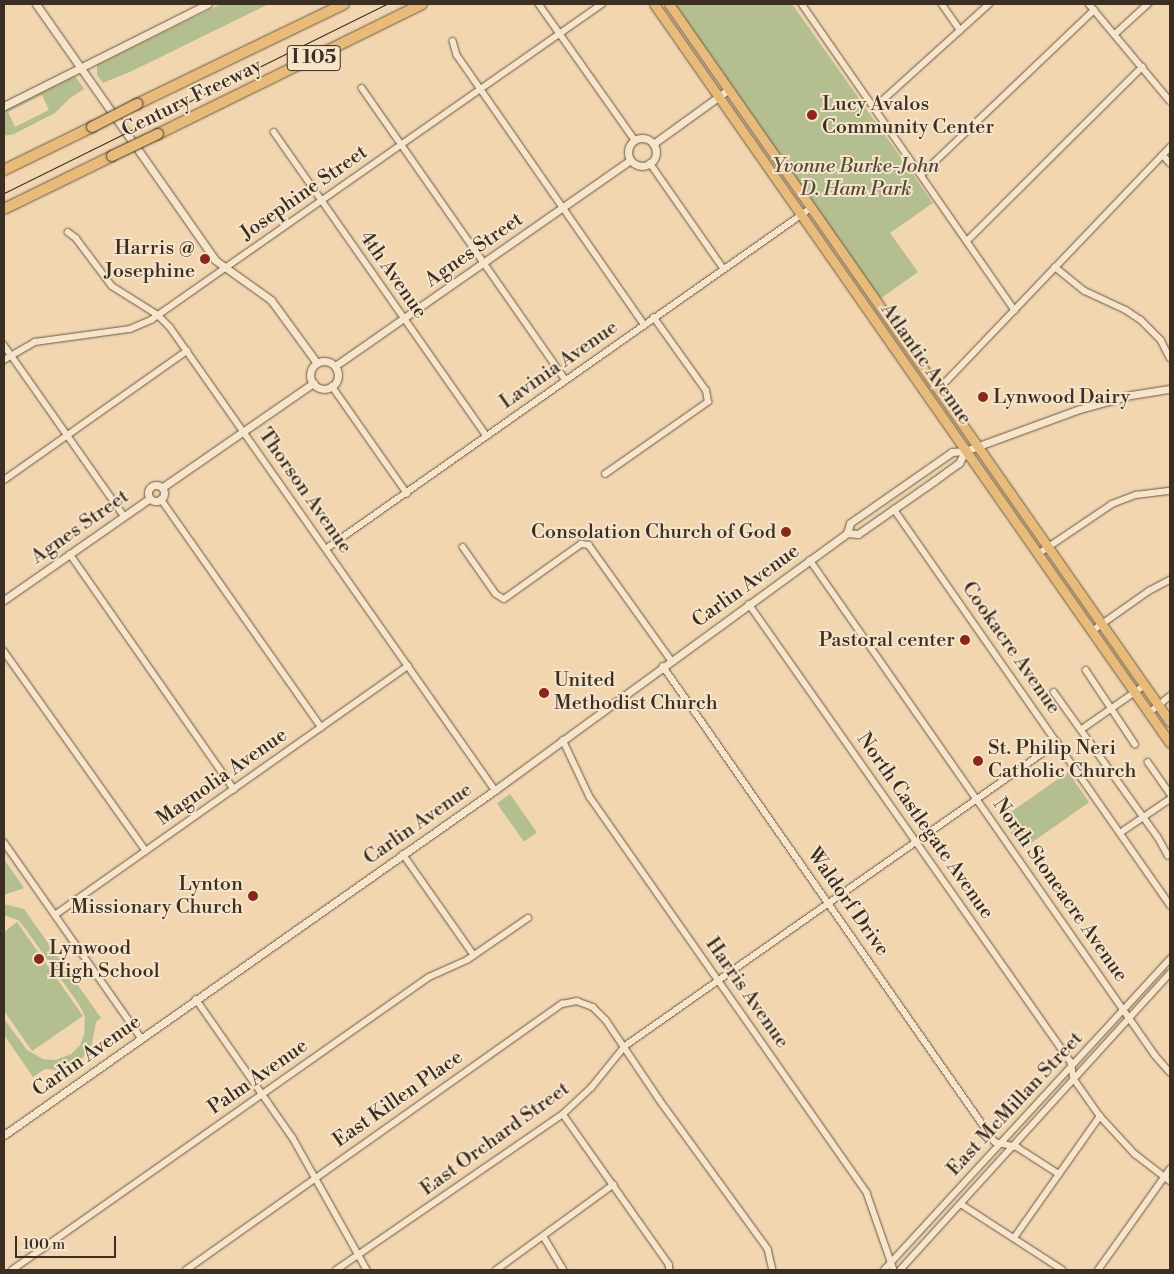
<!DOCTYPE html>
<html>
<head>
<meta charset="utf-8">
<style>
	body { margin:0 }
	#map { position:relative; width:1174px; height:1274px; overflow:hidden; background:#f1d6af; font-family:"Libre Bodoni",serif }
	div>[style] { position:absolute }
	[style*='--x'] { left:calc(var(--x)*1px); top:calc(var(--y)*1px); width:calc(var(--w)*1px); rotate:calc(var(--a)*1deg) }
	.green>* { inset:0; background:#b4bf90; transform-origin:0 0 }
	.roads { filter:drop-shadow(0 0 1px #685945) drop-shadow(0 0 1px #685945) }
	.minor>* { height:5.5px; margin:-2.75px; padding:0 2.75px; transform-origin:2.75px; border-radius:2.75px; background:#f6e4cb }
	.tertiary>* { height:7px; margin:-3.5px; padding:0 3.5px; transform-origin:3.5px; border-radius:3.5px; background:#f6e4cb }
	.tertiary>.ring { margin:-3.5px; padding:0; box-sizing:content-box; background:none; border:7px solid #f6e4cb; border-radius:50% }
	.primary>* { height:9px; margin:-4.5px; padding:0 4.5px; transform-origin:4.5px; border-radius:4.5px; background:#e8bb78 }
	.motorway>* { height:10px; margin:-5px; padding:0 5px; transform-origin:5px; border-radius:5px; background:#e8bb78 }
	.tram>* { height:1px; margin:-0.5px; padding:0 0.5px; transform-origin:0.5px; border-radius:0.5px; background:#3a2f22 }
	.bridges { filter:drop-shadow(0 0 1px #3a2f22) drop-shadow(0 0 1px #3a2f22) }
	.motorway-bridge>* { height:10px; margin:-5px; padding:0 5px; transform-origin:5px; border-radius:5px; background:#e8bb78 }
	.dots>* { width:14px; height:14px; translate:-50% -50%; box-sizing:border-box; border:2px solid #f6e4cb; border-radius:50% }
	span { translate:-50% -50%; white-space:nowrap; text-align:center; line-height:1.15; -webkit-text-stroke:4px #f6e4cb; paint-order:stroke }
	.shield-label span { padding:1px 4px; background:#f6e4cb; border:1px solid; border-radius:4px; -webkit-text-stroke-width:0 }
	.shield-label { font-size:19px; color:#3a2f22; font-weight:700 }
	.street-label { font-size:20px; color:#3a2f22 }
	.poi-label { font-size:20px; color:#3a2f22 }
	.left { translate:0 -50%; text-align:left }
	.right { translate:-100% -50%; text-align:right }
	.park-label { font-size:20px; color:#524c38; font-style:italic }
	.frame { position:absolute; inset:0; border:5px solid #3a2f22; pointer-events:none }
	.scale { position:absolute; left:15px; top:1236px; width:101px; height:22px; box-sizing:border-box; border:2px solid #3a2f22; border-top:0; padding-left:6px; font-size:15px; line-height:18px; white-space:nowrap; color:#3a2f22; -webkit-text-stroke:4px #f6e4cb; paint-order:stroke }
</style>
</head>
<body>
<div id="map">
	<div class="green">
		<div style="clip-path:polygon(221px 4px,269px 4px,132px 71px,103px 83px,97px 75px,97px 65px)"></div>
		<div style="clip-path:polygon(675px 4px,792px 4px,933px 203px,890px 233px,918px 272px,880px 299px)"></div>
		<div style="clip-path:polygon(evenodd,75px 76px,84px 89px,69px 99px,55px 113px,14px 134px,4px 136px,4px 111px,75px 76px,42px 95px,49px 110px,15px 127px,8px 112px,42px 95px)"></div>
		<div style="left:1068px;top:772px;width:37px;height:82px;rotate:55deg"></div>
		<div style="left:510px;top:794px;width:47px;height:16px;rotate:55deg"></div>
		<div style="clip-path:polygon(4px 859px,24px 888px,4px 895px)"></div>
		<div style="clip-path:polygon(4px 904px,24px 909px,101px 1018px,96px 1022px,92px 1044px,83px 1057px,70px 1066px,56px 1070px,45px 1069px,33px 1077px,4px 1035px,4px 1019px,27px 1050px,43px 1059px,55px 1060px,71px 1054px,80px 1045px,84px 1035px,85px 1017px,80px 1006px,25px 928px,18px 920px,4px 915px)"></div>
		<div style="clip-path:polygon(17px 922px,83px 1016px,32px 1051px,4px 1011px,4px 932px)"></div>
	</div>
	<div class="roads">
		<div class="minor">
			<div style="--x:539;--y:4;--w:166;--a:54.8"></div>
			<div style="--x:802;--y:4;--w:373;--a:55.2"></div>
			<div style="--x:942;--y:4;--w:32;--a:55"></div>
			<div style="--x:1089;--y:4;--w:126;--a:50.1"></div>
			<div style="--x:1115;--y:34;--w:45;--a:-42.3"></div>
			<div style="--x:453;--y:41;--w:15;--a:74"></div>
			<div style="--x:457;--y:55;--w:329;--a:55.2"></div>
			<div style="--x:362;--y:88;--w:356;--a:55.1"></div>
			<div style="--x:874;--y:108;--w:155;--a:-42.1"></div>
			<div style="--x:274;--y:132;--w:371;--a:55"></div>
			<div style="--x:1163;--y:155;--w:11;--a:49"></div>
			<div style="--x:650;--y:163;--w:129;--a:55.1"></div>
			<div style="--x:921;--y:175;--w:239;--a:-43.6"></div>
			<div style="--x:68;--y:232;--w:10;--a:37"></div>
			<div style="--x:76;--y:238;--w:60;--a:53.1"></div>
			<div style="--x:112;--y:286;--w:54;--a:32.2"></div>
			<div style="--x:158;--y:315;--w:17;--a:45"></div>
			<div style="--x:170;--y:327;--w:566;--a:54.93"></div>
			<div style="--x:967;--y:241;--w:247;--a:-44.8"></div>
			<div style="--x:1055;--y:267;--w:38;--a:39"></div>
			<div style="--x:1085;--y:291;--w:45;--a:24.9"></div>
			<div style="--x:1126;--y:310;--w:18;--a:34"></div>
			<div style="--x:1141;--y:320;--w:28;--a:45"></div>
			<div style="--x:1161;--y:340;--w:20;--a:63"></div>
			<div style="--x:4;--y:345;--w:209;--a:54.9"></div>
			<div style="--x:4;--y:360;--w:36;--a:-30"></div>
			<div style="--x:35;--y:342;--w:96;--a:-7.8"></div>
			<div style="--x:130;--y:329;--w:23;--a:-23"></div>
			<div style="--x:151;--y:320;--w:551;--a:-35.02"></div>
			<div style="--x:332;--y:386;--w:131;--a:55"></div>
			<div style="--x:939;--y:389;--w:335;--a:-46.3"></div>
			<div style="--x:605;--y:474;--w:126;--a:-35"></div>
			<div style="--x:708;--y:402;--w:11;--a:-100"></div>
			<div style="--x:706;--y:391;--w:90;--a:-125.5"></div>
			<div style="--x:4;--y:480;--w:224;--a:-35.2"></div>
			<div style="--x:161;--y:499;--w:279;--a:54.9"></div>
			<div style="--x:894;--y:509;--w:483;--a:55.1"></div>
			<div style="--x:463;--y:547;--w:57;--a:54.9"></div>
			<div style="--x:496;--y:594;--w:9;--a:32"></div>
			<div style="--x:504;--y:599;--w:95;--a:-35.5"></div>
			<div style="--x:581;--y:544;--w:8;--a:7"></div>
			<div style="--x:589;--y:545;--w:141;--a:54.5"></div>
			<div style="--x:326;--y:549;--w:593;--a:-35.11"></div>
			<div style="--x:70;--y:554;--w:287;--a:55.1"></div>
			<div style="--x:1038;--y:554;--w:89;--a:-34"></div>
			<div style="--x:1112;--y:504;--w:26;--a:-21"></div>
			<div style="--x:1136;--y:495;--w:34;--a:-7"></div>
			<div style="--x:810;--y:560;--w:603;--a:55.12"></div>
			<div style="--x:1155;--y:1055;--w:23;--a:49"></div>
			<div style="--x:749;--y:604;--w:560;--a:54.89"></div>
			<div style="--x:1071;--y:1062;--w:17;--a:80"></div>
			<div style="--x:1074;--y:1079;--w:45;--a:54.9"></div>
			<div style="--x:1100;--y:1116;--w:52;--a:47.4"></div>
			<div style="--x:1135;--y:1154;--w:44;--a:37.6"></div>
			<div style="--x:1092;--y:631;--w:70;--a:-35.1"></div>
			<div style="--x:1149;--y:591;--w:24;--a:-28"></div>
			<div style="--x:4;--y:651;--w:245;--a:54.6"></div>
			<div style="--x:663;--y:666;--w:580;--a:55.11"></div>
			<div style="--x:995;--y:1142;--w:23;--a:13"></div>
			<div style="--x:1017;--y:1147;--w:50;--a:32.7"></div>
			<div style="--x:1086;--y:670;--w:89;--a:56.5"></div>
			<div style="--x:1054;--y:692;--w:178;--a:54.4"></div>
			<div style="--x:1158;--y:837;--w:21;--a:61"></div>
			<div style="--x:1149;--y:713;--w:27;--a:-39"></div>
			<div style="--x:1082;--y:729;--w:77;--a:-34.9"></div>
			<div style="--x:563;--y:740;--w:63;--a:64.7"></div>
			<div style="--x:590;--y:797;--w:483;--a:55"></div>
			<div style="--x:867;--y:1193;--w:82;--a:70.7"></div>
			<div style="--x:1148;--y:762;--w:39;--a:55"></div>
			<div style="--x:1120;--y:833;--w:60;--a:-34.2"></div>
			<div style="--x:4;--y:842;--w:239;--a:55"></div>
			<div style="--x:403;--y:854;--w:123;--a:54.9"></div>
			<div style="--x:55;--y:915;--w:432;--a:-35.2"></div>
			<div style="--x:196;--y:999;--w:169;--a:55.1"></div>
			<div style="--x:293;--y:1138;--w:151;--a:60.7"></div>
			<div style="--x:563;--y:1114;--w:184;--a:54.8"></div>
			<div style="--x:669;--y:1264;--w:6;--a:81"></div>
			<div style="--x:961;--y:1204;--w:121;--a:32.9"></div>
			<div style="--x:544;--y:1237;--w:39;--a:59"></div>
			<div style="--x:1014;--y:1238;--w:149;--a:-54.8"></div>
			<div style="--x:12;--y:1270;--w:510;--a:-35.09"></div>
			<div style="--x:429;--y:977;--w:42;--a:-24.1"></div>
			<div style="--x:467;--y:960;--w:74;--a:-34.5"></div>
			<div style="--x:186;--y:1270;--w:461;--a:-35.3"></div>
			<div style="--x:562;--y:1004;--w:15;--a:-11"></div>
			<div style="--x:577;--y:1001;--w:17;--a:21"></div>
			<div style="--x:593;--y:1007;--w:18;--a:45"></div>
			<div style="--x:606;--y:1020;--w:95;--a:56.1"></div>
			<div style="--x:659;--y:1099;--w:185;--a:54"></div>
			<div style="--x:768;--y:1249;--w:22;--a:77"></div>
			<div style="--x:336;--y:1270;--w:275;--a:-34.5"></div>
			<div style="--x:563;--y:1114;--w:38;--a:-43"></div>
			<div style="--x:591;--y:1088;--w:54;--a:-51"></div>
			<div style="--x:625;--y:1046;--w:528;--a:-35.05"></div>
			<div style="--x:496;--y:1270;--w:145;--a:-36"></div>
			<div style="--x:884;--y:1270;--w:423;--a:-47.4"></div>
			<div style="--x:900;--y:1270;--w:401;--a:-47.7"></div>
			<div style="--x:1098;--y:1270;--w:124;--a:-54.5"></div>
		</div>
		<div class="tertiary">
			<div style="--x:36;--y:4;--w:312;--a:55"></div>
			<div style="--x:215;--y:260;--w:69;--a:35.5"></div>
			<div style="--x:271;--y:300;--w:78;--a:53.9"></div>
			<div style="--x:4;--y:106;--w:228;--a:-26.6"></div>
			<div class="ring" style="left:628px;top:138px;width:21px;height:21px"></div>
			<div style="--x:653;--y:144;--w:92;--a:-35.8"></div>
			<div class="ring" style="left:310px;top:361px;width:21px;height:21px"></div>
			<div style="--x:335;--y:366;--w:360;--a:-34.9"></div>
			<div class="ring" style="left:148px;top:485px;width:9px;height:9px"></div>
			<div style="--x:163;--y:487;--w:183;--a:-34.7"></div>
			<div style="--x:847;--y:533;--w:10;--a:-73"></div>
			<div style="--x:850;--y:523;--w:124;--a:-34.8"></div>
			<div style="--x:952;--y:452;--w:13;--a:-4"></div>
			<div style="--x:965;--y:451;--w:122;--a:-20.1"></div>
			<div style="--x:1080;--y:409;--w:53;--a:-15.4"></div>
			<div style="--x:1131;--y:395;--w:39;--a:-9"></div>
			<div style="--x:4;--y:600;--w:178;--a:-34.9"></div>
			<div style="--x:4;--y:1135;--w:600;--a:-35.09"></div>
			<div style="--x:495;--y:790;--w:436;--a:-36.1"></div>
			<div style="--x:847;--y:533;--w:11;--a:5"></div>
			<div style="--x:858;--y:534;--w:93;--a:-34.9"></div>
			<div style="--x:934;--y:481;--w:31;--a:-36"></div>
			<div style="--x:959;--y:463;--w:13;--a:-63"></div>
		</div>
		<div class="primary">
			<div style="--x:654;--y:4;--w:901;--a:55.08"></div>
			<div style="--x:669;--y:4;--w:876;--a:55.09"></div>
		</div>
		<div class="motorway">
			<div style="--x:137;--y:104;--w:230;--a:-25.8"></div>
			<div style="--x:158;--y:134;--w:294;--a:-26.2"></div>
			<div style="--x:4;--y:170;--w:98;--a:-26"></div>
			<div style="--x:4;--y:209;--w:120;--a:-26.1"></div>
		</div>
	</div>
	<div class="tram">
		<div style="--x:4;--y:193;--w:426;--a:-26.3"></div>
	</div>
	<div class="bridges">
		<div class="motorway-bridge">
			<div style="--x:92;--y:127;--w:51;--a:-27.1"></div>
			<div style="--x:112;--y:156;--w:51;--a:-25.6"></div>
		</div>
	</div>
	<div class="dots">
		<div style="left:812px;top:115px;background:#8f2418"></div>
		<div style="left:205px;top:259px;background:#8f2418"></div>
		<div style="left:983px;top:397px;background:#8f2418"></div>
		<div style="left:786px;top:532px;background:#8f2418"></div>
		<div style="left:965px;top:640px;background:#8f2418"></div>
		<div style="left:544px;top:693px;background:#8f2418"></div>
		<div style="left:978px;top:761px;background:#8f2418"></div>
		<div style="left:253px;top:896px;background:#8f2418"></div>
		<div style="left:39px;top:959px;background:#8f2418"></div>
	</div>
	<div class="shield-label">
		<span style="left:314px;top:58px">I 105</span>
	</div>
	<div class="street-label">
		<span style="left:192px;top:98px;rotate:-26deg">Century Freeway</span>
		<span style="left:304px;top:193px;rotate:-35deg">Josephine Street</span>
		<span style="left:474px;top:250px;rotate:-35deg">Agnes Street</span>
		<span style="left:393px;top:275px;rotate:55deg">4th Avenue</span>
		<span style="left:926px;top:364px;rotate:55deg">Atlantic Avenue</span>
		<span style="left:559px;top:365px;rotate:-35deg">Lavinia Avenue</span>
		<span style="left:305px;top:491px;rotate:55deg">Thorson Avenue</span>
		<span style="left:80px;top:527px;rotate:-35deg">Agnes Street</span>
		<span style="left:746px;top:586px;rotate:-36deg">Carlin Avenue</span>
		<span style="left:1011px;top:648px;rotate:55deg">Cookacre Avenue</span>
		<span style="left:222px;top:777px;rotate:-35deg">Magnolia Avenue</span>
		<span style="left:418px;top:824px;rotate:-35deg">Carlin Avenue</span>
		<span style="left:925px;top:826px;rotate:55deg">North Castlegate Avenue</span>
		<span style="left:1060px;top:890px;rotate:55deg">North Stoneacre Avenue</span>
		<span style="left:848px;top:902px;rotate:55deg">Waldorf Drive</span>
		<span style="left:747px;top:993px;rotate:55deg">Harris Avenue</span>
		<span style="left:87px;top:1056px;rotate:-35deg">Carlin Avenue</span>
		<span style="left:258px;top:1077px;rotate:-35deg">Palm Avenue</span>
		<span style="left:398px;top:1099px;rotate:-35deg">East Killen Place</span>
		<span style="left:1015px;top:1104px;rotate:-47deg">East McMillan Street</span>
		<span style="left:495px;top:1139px;rotate:-36deg">East Orchard Street</span>
	</div>
	<div class="poi-label">
		<span class="left" style="left:822px;top:116px">Lucy Avalos<br>Community Center</span>
		<span class="right" style="left:195px;top:260px">Harris @<br>Josephine</span>
		<span class="left" style="left:993px;top:397px">Lynwood Dairy</span>
		<span class="right" style="left:776px;top:532px">Consolation Church of God</span>
		<span class="right" style="left:955px;top:640px">Pastoral center</span>
		<span class="left" style="left:554px;top:692px">United<br>Methodist Church</span>
		<span class="left" style="left:988px;top:760px">St. Philip Neri<br>Catholic Church</span>
		<span class="right" style="left:243px;top:896px">Lynton<br>Missionary Church</span>
		<span class="left" style="left:49px;top:960px">Lynwood<br>High School</span>
	</div>
	<div class="park-label">
		<span style="left:856px;top:178px">Yvonne Burke-John<br>D. Ham Park</span>
	</div>
	<div class="frame"></div>
	<div class="scale">100 m</div>
</div>
</body>
</html>
